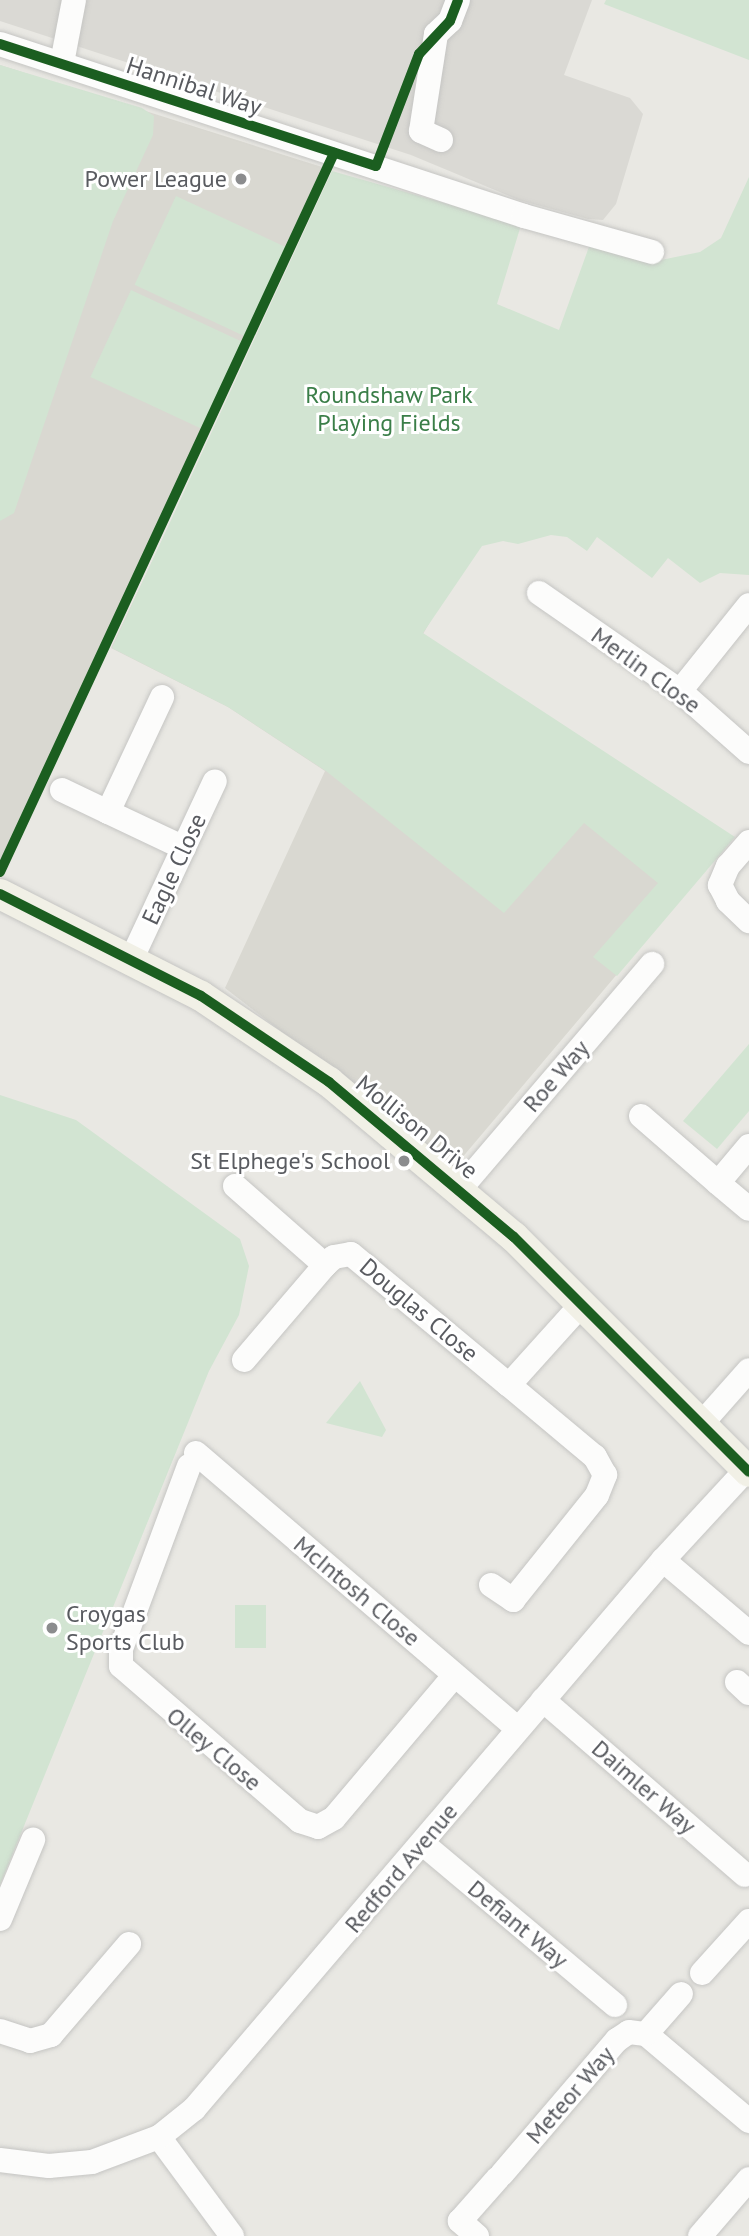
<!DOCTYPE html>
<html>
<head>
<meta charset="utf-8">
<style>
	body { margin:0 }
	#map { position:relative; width:749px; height:2236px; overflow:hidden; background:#e9e8e3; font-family:"PT Sans",sans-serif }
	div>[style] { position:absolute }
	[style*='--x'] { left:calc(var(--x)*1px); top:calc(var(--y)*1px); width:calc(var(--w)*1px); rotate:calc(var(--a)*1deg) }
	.industrial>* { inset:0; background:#dad9d4 }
	.education>* { inset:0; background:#d9d8d1 }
	.green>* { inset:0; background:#d2e4d2; transform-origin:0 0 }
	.roads { filter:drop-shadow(0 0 2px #c5c5c3) drop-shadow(0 0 2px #c5c5c3) }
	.minor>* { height:24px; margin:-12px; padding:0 12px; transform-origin:12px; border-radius:12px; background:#fcfcfb }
	.major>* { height:30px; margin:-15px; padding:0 15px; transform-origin:15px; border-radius:15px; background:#f1f0e6 }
	.cycleway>* { height:10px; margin:-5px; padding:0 5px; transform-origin:5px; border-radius:5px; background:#1b5e20 }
	.dots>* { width:19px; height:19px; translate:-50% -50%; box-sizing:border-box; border:4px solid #fff; border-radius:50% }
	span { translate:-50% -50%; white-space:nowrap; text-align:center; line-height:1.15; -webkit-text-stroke:6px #fff; paint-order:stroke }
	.street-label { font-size:24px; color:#595b60 }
	.poi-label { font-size:24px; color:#595b60 }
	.right { translate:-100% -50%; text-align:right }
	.left { translate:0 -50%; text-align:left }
	.park-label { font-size:24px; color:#3a7e48 }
</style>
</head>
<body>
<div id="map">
	<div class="industrial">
		<div style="clip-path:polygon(0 0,592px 0,564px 75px,630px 98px,643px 114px,616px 204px,603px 220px,588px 219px,519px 200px,411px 155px,0 21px)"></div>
	</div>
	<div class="education">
		<div style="clip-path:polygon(0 65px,322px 167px,0 866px)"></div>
		<div style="clip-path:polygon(198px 465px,434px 615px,423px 634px,733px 837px,455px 1166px,225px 988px,325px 771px,228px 707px,111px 648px)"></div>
	</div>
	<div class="green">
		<div style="clip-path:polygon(606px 0,749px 0,749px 60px,604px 4px)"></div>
		<div style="clip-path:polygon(0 65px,142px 108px,154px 116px,153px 135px,113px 221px,14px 513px,0 521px)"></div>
		<div style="clip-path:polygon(332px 171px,521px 225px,497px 304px,559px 330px,590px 244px,656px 261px,700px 252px,721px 238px,749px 177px,749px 575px,720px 573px,700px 583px,668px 558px,652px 578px,597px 537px,587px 551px,567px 537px,551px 535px,518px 544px,503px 541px,482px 546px,423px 633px,735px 837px,617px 976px,593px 957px,658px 883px,584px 823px,504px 913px,326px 771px,228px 707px,112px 648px)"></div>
		<div style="left:176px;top:196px;width:122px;height:98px;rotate:25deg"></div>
		<div style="left:131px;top:290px;width:122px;height:96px;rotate:25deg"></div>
		<div style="clip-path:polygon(749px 1044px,749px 1111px,717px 1149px,683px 1121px)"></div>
		<div style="clip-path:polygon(0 1095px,76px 1120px,240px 1239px,249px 1266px,239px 1315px,209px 1371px,0 1885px)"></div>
		<div style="clip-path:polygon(360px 1381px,386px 1430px,382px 1437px,326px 1423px)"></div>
		<div style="left:235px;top:1605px;width:31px;height:43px"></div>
	</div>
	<div class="roads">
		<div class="minor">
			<div style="--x:0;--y:44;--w:552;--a:18.17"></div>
			<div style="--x:524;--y:216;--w:133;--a:15.7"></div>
			<div style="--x:62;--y:63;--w:64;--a:-79.2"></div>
			<div style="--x:441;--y:140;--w:22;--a:-156"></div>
			<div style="--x:421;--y:131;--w:98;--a:-81.2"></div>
			<div style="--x:436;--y:34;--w:19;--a:-43"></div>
			<div style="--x:450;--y:21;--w:22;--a:-69"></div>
			<div style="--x:539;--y:593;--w:172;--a:34.8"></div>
			<div style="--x:680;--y:691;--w:92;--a:41.5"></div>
			<div style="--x:680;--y:691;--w:110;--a:-51.3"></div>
			<div style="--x:62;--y:790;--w:51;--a:25.6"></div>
			<div style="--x:108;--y:812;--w:127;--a:-64.8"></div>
			<div style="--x:108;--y:812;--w:84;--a:25.3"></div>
			<div style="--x:749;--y:842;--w:32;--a:131"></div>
			<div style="--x:728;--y:866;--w:21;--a:113"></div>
			<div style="--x:720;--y:885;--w:18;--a:63"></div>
			<div style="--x:728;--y:901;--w:29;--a:44"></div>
			<div style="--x:132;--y:958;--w:195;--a:-64.9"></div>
			<div style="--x:641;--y:1116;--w:102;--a:41"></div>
			<div style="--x:749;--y:1146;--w:48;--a:130"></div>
			<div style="--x:718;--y:1183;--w:40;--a:40"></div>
			<div style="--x:235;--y:1186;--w:120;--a:41.3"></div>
			<div style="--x:460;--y:1189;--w:296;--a:-49.5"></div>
			<div style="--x:244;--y:1360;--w:125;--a:-49.5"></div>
			<div style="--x:325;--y:1265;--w:12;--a:-42"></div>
			<div style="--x:334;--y:1257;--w:17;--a:-10"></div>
			<div style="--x:351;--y:1254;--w:205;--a:39.7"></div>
			<div style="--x:703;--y:1422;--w:69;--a:-48.5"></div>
			<div style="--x:196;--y:1453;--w:424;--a:40.6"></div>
			<div style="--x:189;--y:1466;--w:195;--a:110.4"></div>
			<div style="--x:121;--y:1649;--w:17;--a:90"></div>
			<div style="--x:121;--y:1666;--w:237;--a:40.9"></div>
			<div style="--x:300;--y:1821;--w:19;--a:18"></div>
			<div style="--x:318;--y:1827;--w:18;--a:-29"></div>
			<div style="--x:334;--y:1818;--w:187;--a:-49.8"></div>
			<div style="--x:663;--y:1560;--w:113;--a:40.3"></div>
			<div style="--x:491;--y:1585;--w:27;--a:34"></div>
			<div style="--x:513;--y:1600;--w:134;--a:-51.3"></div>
			<div style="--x:597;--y:1495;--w:22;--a:-68"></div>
			<div style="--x:605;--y:1475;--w:21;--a:-119"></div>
			<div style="--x:595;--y:1457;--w:112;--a:-140.1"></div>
			<div style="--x:509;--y:1385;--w:109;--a:-48"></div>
			<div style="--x:737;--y:1682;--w:16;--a:43"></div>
			<div style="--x:543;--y:1700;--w:267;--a:40.9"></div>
			<div style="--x:422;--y:1843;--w:252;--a:40"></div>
			<div style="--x:0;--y:1919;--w:86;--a:-67.3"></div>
			<div style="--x:702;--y:1973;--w:70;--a:-47.9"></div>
			<div style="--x:0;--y:2031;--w:32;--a:18"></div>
			<div style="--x:30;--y:2041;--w:22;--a:-16"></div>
			<div style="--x:51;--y:2035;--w:120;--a:-49.4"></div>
			<div style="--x:646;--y:2034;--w:135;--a:40.2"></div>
			<div style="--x:159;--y:2137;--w:123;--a:53.6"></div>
			<div style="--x:0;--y:2160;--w:49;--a:7"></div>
			<div style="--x:49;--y:2166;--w:43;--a:-5.3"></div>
			<div style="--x:92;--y:2162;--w:72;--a:-20.5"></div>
			<div style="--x:159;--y:2137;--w:45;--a:-38.7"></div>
			<div style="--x:194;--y:2109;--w:722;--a:-49.49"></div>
			<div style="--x:663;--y:1560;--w:122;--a:-47.3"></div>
			<div style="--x:502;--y:2174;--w:177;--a:-49.4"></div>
			<div style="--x:617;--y:2040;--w:14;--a:-34"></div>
			<div style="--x:629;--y:2032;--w:17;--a:7"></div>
			<div style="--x:646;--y:2034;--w:53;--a:-48.8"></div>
			<div style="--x:477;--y:2236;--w:23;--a:-139"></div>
			<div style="--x:460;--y:2221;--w:57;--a:-48.5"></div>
			<div style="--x:700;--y:2236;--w:75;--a:-49.3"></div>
		</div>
		<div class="major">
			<div style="--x:0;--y:894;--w:225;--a:26.9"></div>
			<div style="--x:201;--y:996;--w:154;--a:33.9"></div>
			<div style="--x:329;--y:1082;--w:241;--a:40"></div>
			<div style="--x:514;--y:1237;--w:332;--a:45"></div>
		</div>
	</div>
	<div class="cycleway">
		<div style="--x:0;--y:44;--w:395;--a:18"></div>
		<div style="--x:376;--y:166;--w:120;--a:-69"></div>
		<div style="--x:419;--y:54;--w:45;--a:-46.8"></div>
		<div style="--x:450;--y:21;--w:22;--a:-69"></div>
		<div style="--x:0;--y:872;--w:793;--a:-65.08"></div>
		<div style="--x:0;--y:894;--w:225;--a:26.9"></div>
		<div style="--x:201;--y:996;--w:154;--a:33.9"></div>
		<div style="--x:329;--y:1082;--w:241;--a:40"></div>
		<div style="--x:514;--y:1237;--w:332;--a:45"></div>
	</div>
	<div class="dots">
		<div style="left:241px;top:179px;background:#8b8c8e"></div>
		<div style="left:404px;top:1161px;background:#8b8c8e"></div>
		<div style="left:52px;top:1628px;background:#8b8c8e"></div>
	</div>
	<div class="street-label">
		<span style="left:194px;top:86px;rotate:18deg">Hannibal Way</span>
		<span style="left:646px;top:670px;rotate:36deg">Merlin Close</span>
		<span style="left:174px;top:869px;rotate:-65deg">Eagle Close</span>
		<span style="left:556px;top:1076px;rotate:-49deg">Roe Way</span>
		<span style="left:417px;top:1127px;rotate:39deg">Mollison Drive</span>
		<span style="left:419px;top:1310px;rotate:40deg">Douglas Close</span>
		<span style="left:357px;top:1591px;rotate:40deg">McIntosh Close</span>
		<span style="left:214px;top:1749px;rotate:40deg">Olley Close</span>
		<span style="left:644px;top:1787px;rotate:41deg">Daimler Way</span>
		<span style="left:401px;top:1868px;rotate:-50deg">Redford Avenue</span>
		<span style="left:518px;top:1924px;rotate:40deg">Defiant Way</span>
		<span style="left:570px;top:2095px;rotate:-49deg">Meteor Way</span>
	</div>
	<div class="poi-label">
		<span class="right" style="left:227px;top:179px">Power League</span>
		<span class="right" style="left:390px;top:1161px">St Elphege's School</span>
		<span class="left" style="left:66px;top:1628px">Croygas<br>Sports Club</span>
	</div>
	<div class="park-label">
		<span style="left:389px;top:409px">Roundshaw Park<br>Playing Fields</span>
	</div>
</div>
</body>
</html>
